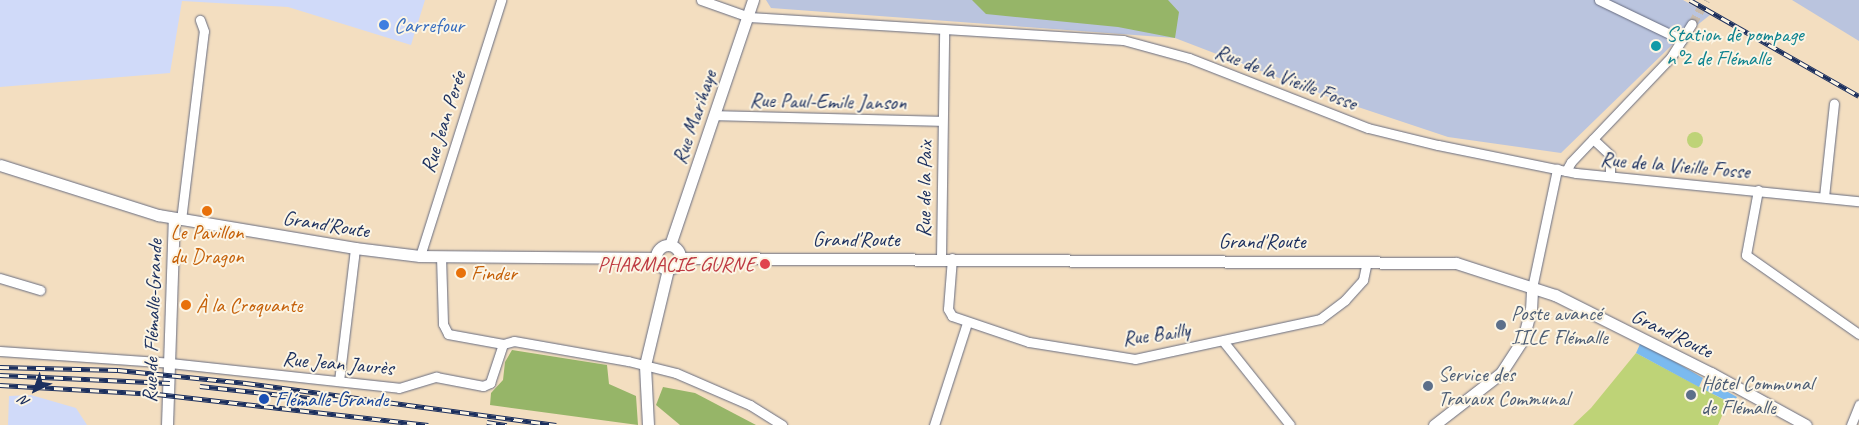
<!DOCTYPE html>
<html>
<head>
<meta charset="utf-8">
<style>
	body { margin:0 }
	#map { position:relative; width:1859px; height:425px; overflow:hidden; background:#f3dec0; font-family:Caveat,sans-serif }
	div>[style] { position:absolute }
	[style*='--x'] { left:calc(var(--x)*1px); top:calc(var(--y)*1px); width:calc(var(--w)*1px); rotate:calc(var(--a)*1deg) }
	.built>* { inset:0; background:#d0daf9 }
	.industrial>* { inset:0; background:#bac4de }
	.green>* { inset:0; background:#bed377 }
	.round { border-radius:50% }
	.forest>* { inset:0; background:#96b568 }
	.water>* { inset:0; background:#7bbaef }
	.minor-tunnel>* { height:9px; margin-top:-4.5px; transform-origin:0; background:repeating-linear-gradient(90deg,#c8bbac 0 9px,transparent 0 13.5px) }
	.roads { filter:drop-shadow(0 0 1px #676c80) drop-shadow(0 0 1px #676c80) }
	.minor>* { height:9px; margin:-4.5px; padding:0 4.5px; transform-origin:4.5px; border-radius:4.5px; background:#fff }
	.tertiary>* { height:11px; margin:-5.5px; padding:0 5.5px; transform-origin:5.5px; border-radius:5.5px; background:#fff }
	.tertiary>.ring { margin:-5.5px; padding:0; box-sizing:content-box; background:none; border:11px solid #fff; border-radius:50% }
	.rail>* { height:5px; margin-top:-2.5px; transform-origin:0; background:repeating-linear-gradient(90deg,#fcf5e5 0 9px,#1b2f5e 0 18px); box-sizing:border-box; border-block:1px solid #1b2f5e }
	.dots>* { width:14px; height:14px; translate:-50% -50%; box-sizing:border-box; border:2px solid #fcf5e5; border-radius:50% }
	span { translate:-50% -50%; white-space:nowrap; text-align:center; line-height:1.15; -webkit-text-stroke:4px #fcf5e5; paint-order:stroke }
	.shop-label { font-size:21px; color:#366cbe }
	.left { translate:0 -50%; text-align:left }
	.culture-label { font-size:21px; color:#0d838f }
	.street-label { font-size:21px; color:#1b2f5e }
	.food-label { font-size:21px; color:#c56008 }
	.health-label { font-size:21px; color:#be3a42 }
	.right { translate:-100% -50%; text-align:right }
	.service-label { font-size:21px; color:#4e5e75 }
	.transit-label { font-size:21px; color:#164399 }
	.north { position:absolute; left:10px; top:365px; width:50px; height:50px; -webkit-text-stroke:4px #fcf5e5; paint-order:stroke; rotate:222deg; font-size:14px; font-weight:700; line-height:20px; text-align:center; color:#1b2f5e }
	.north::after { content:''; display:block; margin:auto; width:18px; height:22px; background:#1b2f5e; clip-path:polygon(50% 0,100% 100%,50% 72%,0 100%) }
</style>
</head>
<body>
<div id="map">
	<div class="built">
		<div style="clip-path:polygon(0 0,425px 0,411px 45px,288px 7px,182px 1px,170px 73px,0 87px)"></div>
		<div style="clip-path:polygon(31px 395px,76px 408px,87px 425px,8px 425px,9px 396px)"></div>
	</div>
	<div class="industrial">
		<div style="clip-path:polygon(766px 0,1683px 0,1710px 15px,1672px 45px,1561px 153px,1448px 137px,1334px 99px,1175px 38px,771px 8px)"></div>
		<div style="clip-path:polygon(1792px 0,1859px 0,1859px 41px)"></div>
	</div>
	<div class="green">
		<div class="round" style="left:1687px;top:132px;width:16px;height:16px"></div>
		<div style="clip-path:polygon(1636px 353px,1728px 402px,1718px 425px,1573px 425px,1591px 408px)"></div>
	</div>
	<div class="forest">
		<div style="clip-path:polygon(972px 0,1168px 0,1179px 12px,1175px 38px,1118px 27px,986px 14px)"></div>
		<div style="clip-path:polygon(512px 350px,607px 365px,609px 384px,636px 396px,638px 425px,490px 405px,491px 393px,503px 380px,505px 362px)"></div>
		<div style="clip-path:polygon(663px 387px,695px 393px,756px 425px,680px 425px,656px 405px)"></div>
	</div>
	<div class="water">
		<div style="clip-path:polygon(1641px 342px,1703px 378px,1699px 387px,1636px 353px)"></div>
		<div style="clip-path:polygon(1710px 382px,1737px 397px,1733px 404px,1705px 390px)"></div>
	</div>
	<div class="minor-tunnel">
		<div style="--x:1692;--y:24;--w:28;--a:-60"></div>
	</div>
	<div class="roads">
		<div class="minor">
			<div style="--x:701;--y:0;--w:51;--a:19.5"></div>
			<div style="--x:749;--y:17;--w:375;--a:3.5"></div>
			<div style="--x:1123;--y:40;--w:68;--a:15.3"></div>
			<div style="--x:1189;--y:58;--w:192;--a:21.4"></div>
			<div style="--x:1368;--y:128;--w:72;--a:13.7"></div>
			<div style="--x:1438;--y:145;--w:141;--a:11.5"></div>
			<div style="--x:1576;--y:173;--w:284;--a:5.7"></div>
			<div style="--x:1599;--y:0;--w:92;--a:25.7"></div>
			<div style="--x:714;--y:115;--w:228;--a:1.5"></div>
			<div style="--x:1593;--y:139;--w:23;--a:43"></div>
			<div style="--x:1610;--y:155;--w:21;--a:90"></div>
			<div style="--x:1566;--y:171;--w:10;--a:-61"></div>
			<div style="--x:1571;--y:162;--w:145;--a:-46.4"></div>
			<div style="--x:1671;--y:57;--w:39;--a:-58"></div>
			<div style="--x:1758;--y:190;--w:66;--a:100.5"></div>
			<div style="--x:1746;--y:255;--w:138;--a:35"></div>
			<div style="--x:1824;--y:197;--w:94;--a:-83.9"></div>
			<div style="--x:181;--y:220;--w:190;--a:-83.1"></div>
			<div style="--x:204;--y:31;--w:12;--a:-110"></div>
			<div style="--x:420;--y:256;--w:269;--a:-72.4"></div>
			<div style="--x:441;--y:256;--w:68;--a:88.3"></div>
			<div style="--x:443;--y:324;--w:11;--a:63"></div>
			<div style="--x:448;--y:334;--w:56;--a:10.3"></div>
			<div style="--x:941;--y:258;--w:228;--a:-89.2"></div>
			<div style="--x:952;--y:258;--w:51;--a:94.5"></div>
			<div style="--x:948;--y:309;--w:8;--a:60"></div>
			<div style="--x:952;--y:316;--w:81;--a:18.7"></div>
			<div style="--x:1029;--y:342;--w:107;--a:9.1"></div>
			<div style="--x:1135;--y:359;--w:189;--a:-12.2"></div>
			<div style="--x:1320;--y:319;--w:31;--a:-37"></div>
			<div style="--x:1345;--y:300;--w:27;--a:-48"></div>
			<div style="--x:1363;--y:280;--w:19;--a:-78"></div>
			<div style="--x:0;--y:278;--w:42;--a:16.7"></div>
			<div style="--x:1532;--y:288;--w:122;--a:-78.1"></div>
			<div style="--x:1223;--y:341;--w:107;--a:51.4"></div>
			<div style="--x:0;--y:351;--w:170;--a:4"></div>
			<div style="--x:170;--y:363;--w:230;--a:6.2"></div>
			<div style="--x:399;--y:388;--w:39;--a:-17"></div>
			<div style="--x:436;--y:377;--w:48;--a:10.8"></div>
			<div style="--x:483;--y:386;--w:8;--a:-23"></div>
			<div style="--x:490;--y:383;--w:41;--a:-71.6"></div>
			<div style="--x:503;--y:344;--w:11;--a:-15"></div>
			<div style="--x:514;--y:341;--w:116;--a:10"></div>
			<div style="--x:628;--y:361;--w:49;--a:14"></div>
			<div style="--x:676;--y:373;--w:81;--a:23.4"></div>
			<div style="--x:750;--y:405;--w:38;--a:32"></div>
			<div style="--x:339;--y:381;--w:134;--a:-83.1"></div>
			<div style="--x:934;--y:425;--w:107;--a:-72.1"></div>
			<div style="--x:1851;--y:425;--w:22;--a:-68"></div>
		</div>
		<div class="tertiary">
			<div style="--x:0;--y:165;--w:166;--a:17.6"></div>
			<div style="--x:158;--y:215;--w:200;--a:9.5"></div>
			<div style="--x:355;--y:248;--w:65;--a:7"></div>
			<div style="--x:420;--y:256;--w:236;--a:0.5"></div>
			<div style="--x:670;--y:245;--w:259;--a:-71.3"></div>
			<div class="ring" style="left:656px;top:245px;width:13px;height:13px"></div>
			<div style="--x:680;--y:258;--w:776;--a:0.37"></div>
			<div style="--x:1456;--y:263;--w:104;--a:17.9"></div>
			<div style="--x:1555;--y:295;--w:174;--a:26.6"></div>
			<div style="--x:1711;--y:373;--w:108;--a:28.7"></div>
			<div style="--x:167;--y:425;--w:207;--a:-88.1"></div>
			<div style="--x:648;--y:425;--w:60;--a:-92.9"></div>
			<div style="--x:645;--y:365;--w:99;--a:-76.5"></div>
			<div style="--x:1434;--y:425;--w:85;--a:-37.8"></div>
			<div style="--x:1501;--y:373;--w:40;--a:-57.1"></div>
			<div style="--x:1523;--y:339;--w:30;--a:-75"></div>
			<div style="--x:1531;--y:310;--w:22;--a:-87"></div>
		</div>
	</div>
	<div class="rail">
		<div style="--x:1690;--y:0;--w:194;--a:29.6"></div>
		<div style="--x:0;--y:367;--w:118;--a:1.5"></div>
		<div style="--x:118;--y:370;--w:129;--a:5.8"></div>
		<div style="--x:246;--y:383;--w:313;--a:7.7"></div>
		<div style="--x:0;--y:375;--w:170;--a:2.7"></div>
		<div style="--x:0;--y:385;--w:157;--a:3.3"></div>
		<div style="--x:157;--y:394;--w:273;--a:6.5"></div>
		<div style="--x:200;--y:386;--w:110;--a:6.3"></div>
		<div style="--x:487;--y:422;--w:20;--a:9"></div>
	</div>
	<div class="dots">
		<div style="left:384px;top:25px;background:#3f7fe0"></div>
		<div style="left:1656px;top:46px;background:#0f9aa8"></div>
		<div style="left:207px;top:211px;background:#e8710a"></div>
		<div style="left:765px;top:264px;background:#e0444e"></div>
		<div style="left:461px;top:273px;background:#e8710a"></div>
		<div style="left:186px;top:305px;background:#e8710a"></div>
		<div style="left:1501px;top:325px;background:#5c6f8a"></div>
		<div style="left:1428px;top:386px;background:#5c6f8a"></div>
		<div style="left:1691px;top:395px;background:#5c6f8a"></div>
		<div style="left:264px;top:399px;background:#1a4fb4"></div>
	</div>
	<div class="shop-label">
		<span class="left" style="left:394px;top:25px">Carrefour</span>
	</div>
	<div class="culture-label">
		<span class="left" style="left:1666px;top:46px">Station de pompage<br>n°2 de Flémalle</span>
	</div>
	<div class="street-label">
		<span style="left:1286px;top:77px;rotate:21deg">Rue de la Vieille Fosse</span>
		<span style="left:828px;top:101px;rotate:1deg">Rue Paul-Emile Janson</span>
		<span style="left:694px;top:117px;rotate:-71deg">Rue Marihaye</span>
		<span style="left:443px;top:122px;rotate:-72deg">Rue Jean Perée</span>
		<span style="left:1675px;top:165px;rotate:5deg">Rue de la Vieille Fosse</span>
		<span style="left:924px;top:189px;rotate:-89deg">Rue de la Paix</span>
		<span style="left:326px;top:224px;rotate:9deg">Grand'Route</span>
		<span style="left:856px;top:239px">Grand'Route</span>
		<span style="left:1262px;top:241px">Grand'Route</span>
		<span style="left:152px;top:321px;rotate:-88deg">Rue de Flémalle-Grande</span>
		<span style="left:1672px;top:333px;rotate:26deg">Grand'Route</span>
		<span style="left:1156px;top:334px;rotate:-8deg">Rue Bailly</span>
		<span style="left:338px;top:363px;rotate:5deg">Rue Jean Jaurès</span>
	</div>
	<div class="food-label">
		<span style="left:207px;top:244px">Le Pavillon<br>du Dragon</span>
		<span class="left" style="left:471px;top:273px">Finder</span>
		<span class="left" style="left:196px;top:305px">À la Croquante</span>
	</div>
	<div class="health-label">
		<span class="right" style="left:755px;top:264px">PHARMACIE GURNE</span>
	</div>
	<div class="service-label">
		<span class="left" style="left:1511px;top:325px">Poste avancé<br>IILE Flémalle</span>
		<span class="left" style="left:1438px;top:386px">Service des<br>Travaux Communal</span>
		<span class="left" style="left:1701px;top:395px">Hôtel Communal<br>de Flémalle</span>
	</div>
	<div class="transit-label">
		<span class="left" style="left:275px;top:399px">Flémalle-Grande</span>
	</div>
	<div class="north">N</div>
</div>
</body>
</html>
